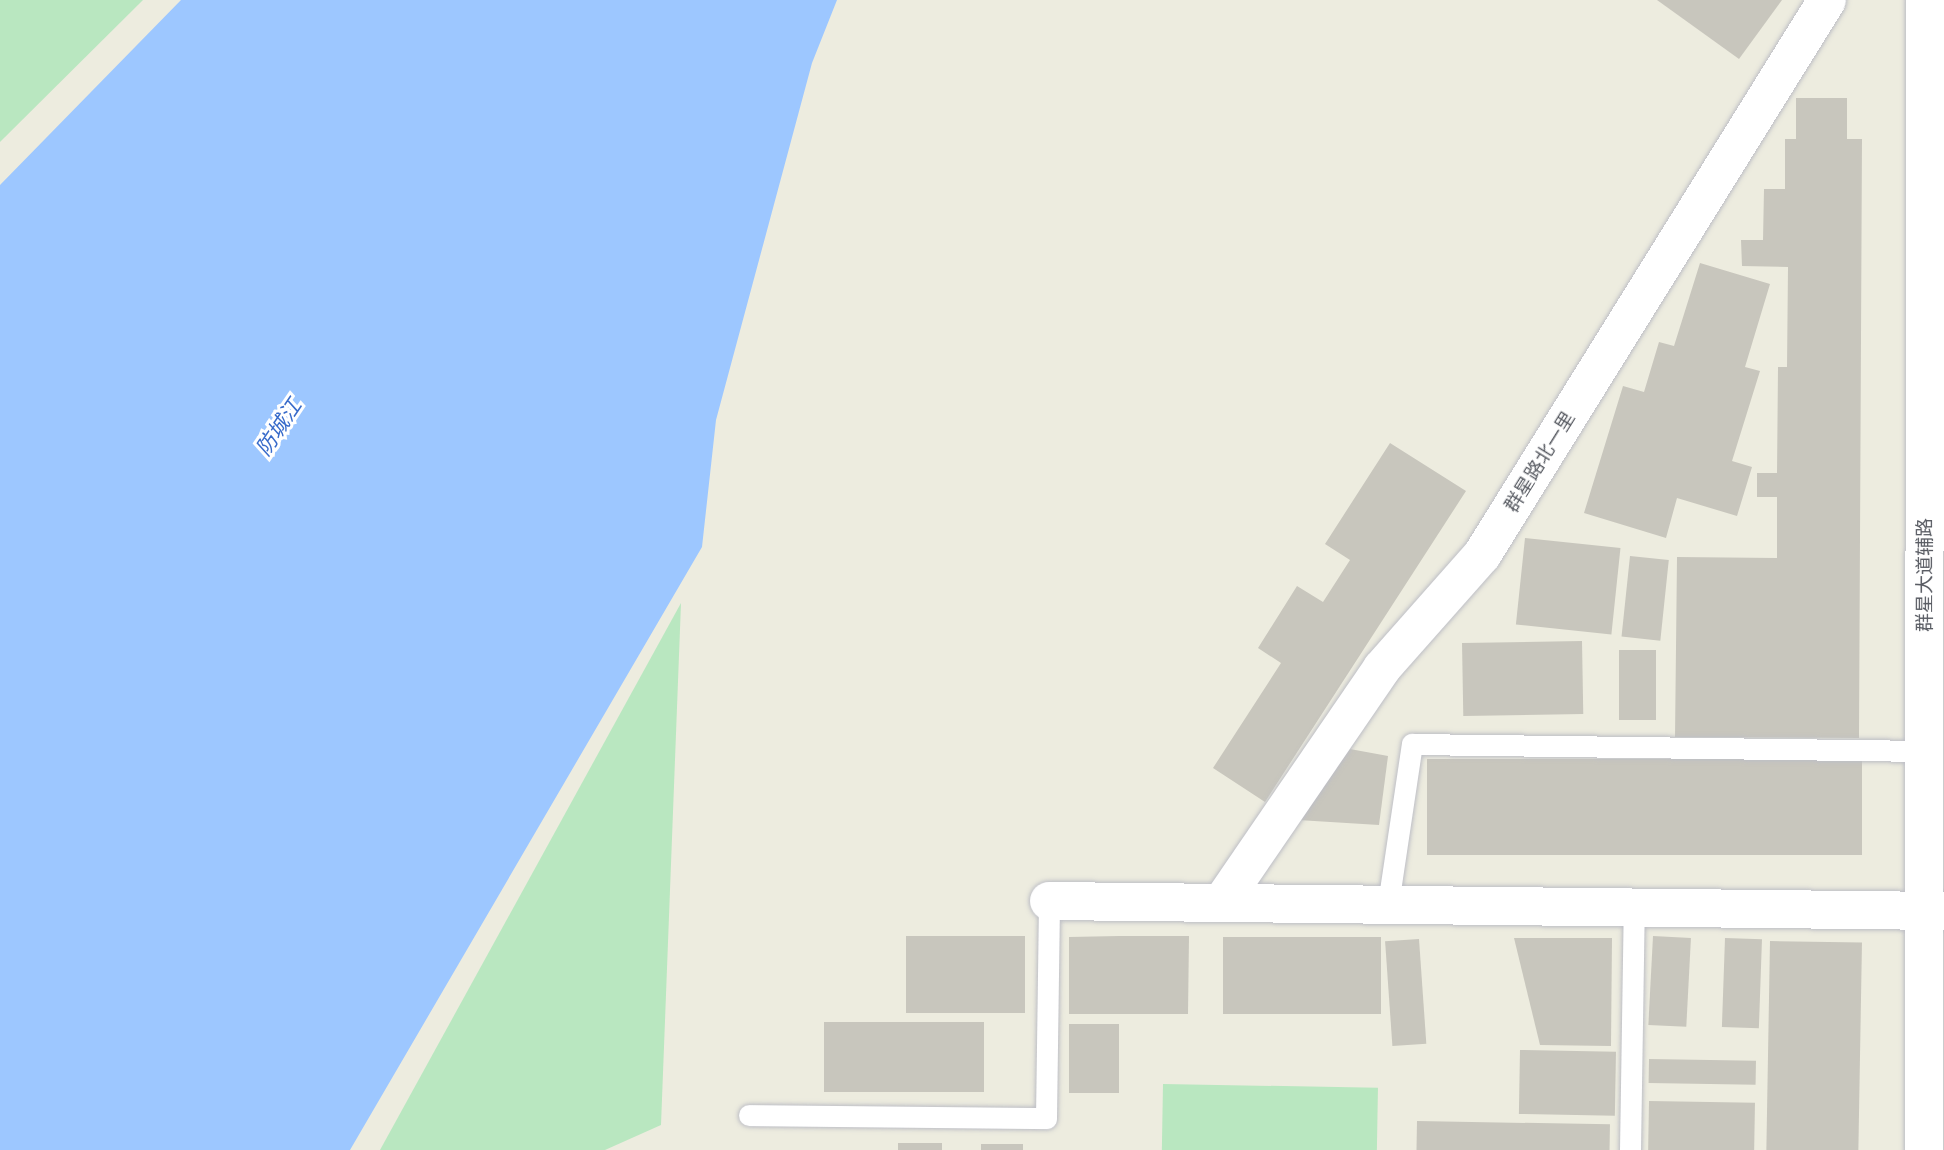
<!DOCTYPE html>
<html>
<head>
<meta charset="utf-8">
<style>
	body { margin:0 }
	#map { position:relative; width:1944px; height:1150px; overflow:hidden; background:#edecdf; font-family:"Open Sans","Noto Sans SC",sans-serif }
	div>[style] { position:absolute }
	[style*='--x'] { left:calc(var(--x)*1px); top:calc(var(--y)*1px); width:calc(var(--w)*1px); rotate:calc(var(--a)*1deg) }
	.green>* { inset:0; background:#b9e7c0; transform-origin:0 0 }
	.water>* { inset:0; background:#9dc7ff }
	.building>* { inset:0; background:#c8c6bd; transform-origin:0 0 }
	.roads { filter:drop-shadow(0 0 2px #bdbec5) drop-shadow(0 0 2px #bdbec5) }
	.lane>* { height:21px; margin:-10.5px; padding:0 10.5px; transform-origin:10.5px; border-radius:10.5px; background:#fff }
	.street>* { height:38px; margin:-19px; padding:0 19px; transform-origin:19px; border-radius:19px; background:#fff }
	.secondary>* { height:38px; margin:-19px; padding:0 19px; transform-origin:19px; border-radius:19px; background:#fff }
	span { translate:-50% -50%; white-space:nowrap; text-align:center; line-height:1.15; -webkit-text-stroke:6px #fff; paint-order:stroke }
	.street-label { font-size:19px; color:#585b62 }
	.water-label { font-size:21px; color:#386bca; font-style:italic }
</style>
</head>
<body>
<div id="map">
	<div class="green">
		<div style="clip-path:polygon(0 0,143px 0,0 142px)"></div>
		<div style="clip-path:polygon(681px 603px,661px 1125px,605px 1150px,380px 1150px)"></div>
		<div style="left:1163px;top:1084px;width:215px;height:68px;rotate:1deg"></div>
	</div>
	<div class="water">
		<div style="clip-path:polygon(181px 0,837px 0,812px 63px,716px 420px,702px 547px,350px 1150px,0 1150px,0 185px)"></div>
	</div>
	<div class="building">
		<div style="clip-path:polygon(1657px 0,1782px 0,1739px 59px)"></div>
		<div style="clip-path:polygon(1796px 98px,1847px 98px,1847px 139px,1862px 139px,1859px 738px,1675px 737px,1677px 557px,1777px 558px,1777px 497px,1757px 497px,1757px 473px,1777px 473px,1778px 367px,1787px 367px,1788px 267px,1742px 266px,1741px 240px,1763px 240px,1764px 189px,1785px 189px,1785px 139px,1796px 139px)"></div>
		<div style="clip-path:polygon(1700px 263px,1770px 284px,1745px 367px,1760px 371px,1732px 461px,1752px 467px,1737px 516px,1677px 498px,1666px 538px,1584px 513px,1623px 386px,1644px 392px,1659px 342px,1674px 346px)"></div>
		<div style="clip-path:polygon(1390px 443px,1466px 491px,1265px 802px,1213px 768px,1281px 663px,1258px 648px,1297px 586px,1323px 602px,1350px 560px,1325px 544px)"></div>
		<div style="left:1525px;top:538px;width:96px;height:87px;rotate:6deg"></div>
		<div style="left:1630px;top:556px;width:39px;height:81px;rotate:6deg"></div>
		<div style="left:1582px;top:641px;width:73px;height:120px;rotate:89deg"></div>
		<div style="left:1619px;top:650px;width:37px;height:70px"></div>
		<div style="clip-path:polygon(1339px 747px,1388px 756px,1379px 825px,1298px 820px)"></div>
		<div style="left:1427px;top:759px;width:435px;height:96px"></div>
		<div style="left:906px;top:936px;width:119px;height:77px"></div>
		<div style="clip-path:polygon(1119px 936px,1189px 936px,1188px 1014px,1069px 1014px,1069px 937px)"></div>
		<div style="left:1653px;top:936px;width:38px;height:89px;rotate:3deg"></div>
		<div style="left:1223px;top:937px;width:158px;height:77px"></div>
		<div style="clip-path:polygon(1514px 938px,1612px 938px,1611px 1046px,1540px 1045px)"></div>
		<div style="left:1725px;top:938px;width:37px;height:89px;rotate:2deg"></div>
		<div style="left:1419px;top:939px;width:105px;height:34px;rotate:86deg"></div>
		<div style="left:1770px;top:941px;width:92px;height:209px;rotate:1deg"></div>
		<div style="left:824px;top:1022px;width:160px;height:70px"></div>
		<div style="left:1069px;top:1024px;width:50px;height:69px"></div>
		<div style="left:1520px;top:1050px;width:96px;height:64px;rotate:1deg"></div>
		<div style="left:1649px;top:1059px;width:107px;height:24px;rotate:1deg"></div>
		<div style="left:1649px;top:1101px;width:106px;height:49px;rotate:1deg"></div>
		<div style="left:1417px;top:1121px;width:193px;height:29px;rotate:1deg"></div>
		<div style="left:898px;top:1143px;width:44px;height:7px"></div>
		<div style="left:981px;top:1144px;width:42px;height:6px"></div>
	</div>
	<div class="roads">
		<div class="lane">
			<div style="--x:1388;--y:904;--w:162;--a:-81.5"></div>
			<div style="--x:1412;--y:744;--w:513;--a:0.78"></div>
			<div style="--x:749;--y:1115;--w:297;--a:0.6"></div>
			<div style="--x:1046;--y:1118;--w:217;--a:-89.2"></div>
			<div style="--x:1630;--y:1150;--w:243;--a:-89.1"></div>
		</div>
		<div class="street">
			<div style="--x:1049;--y:901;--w:895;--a:0.64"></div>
			<div style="--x:1222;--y:902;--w:283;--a:-55.6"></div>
			<div style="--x:1382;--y:668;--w:151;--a:-48.5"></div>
			<div style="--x:1482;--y:555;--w:653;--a:-58.13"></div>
		</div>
		<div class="secondary">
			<div style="--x:1924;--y:1150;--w:1150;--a:-89.95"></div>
		</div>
	</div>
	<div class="street-label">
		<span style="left:1540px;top:462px;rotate:-58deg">群星路北一里</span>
		<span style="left:1925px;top:575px;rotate:-90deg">群星大道辅路</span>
	</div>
	<div class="water-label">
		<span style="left:278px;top:427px;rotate:-56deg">防城江</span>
	</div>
</div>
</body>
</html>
